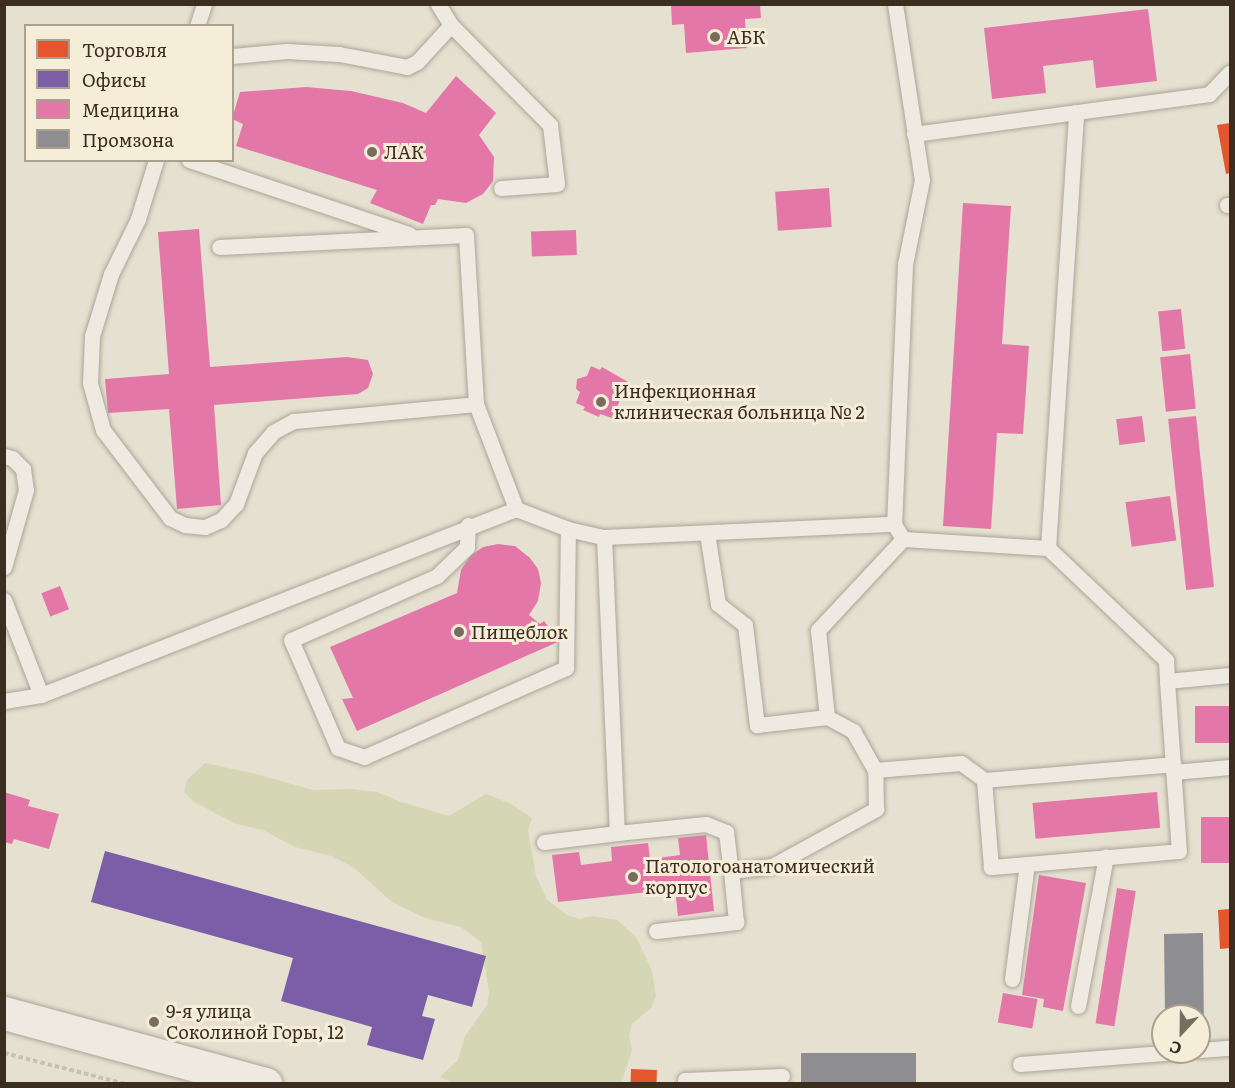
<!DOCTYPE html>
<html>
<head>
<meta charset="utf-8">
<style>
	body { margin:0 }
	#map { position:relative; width:1235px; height:1088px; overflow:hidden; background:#e6e0d0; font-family:Literata,serif }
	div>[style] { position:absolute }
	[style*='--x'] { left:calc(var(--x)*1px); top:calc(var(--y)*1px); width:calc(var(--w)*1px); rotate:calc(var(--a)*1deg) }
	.green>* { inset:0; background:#d5d6b3 }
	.shops>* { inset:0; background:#e4572e; transform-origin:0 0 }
	.offices>* { inset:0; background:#7b5ea7 }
	.health>* { inset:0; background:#e377a8; transform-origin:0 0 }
	.industry>* { inset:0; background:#8d8d92; transform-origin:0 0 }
	.path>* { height:4px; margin-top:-2px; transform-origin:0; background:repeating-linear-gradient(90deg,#c7c1b9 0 4.5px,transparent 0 7.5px) }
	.roads { filter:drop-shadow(0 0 2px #aba599) drop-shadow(0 0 2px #aba599) }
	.lane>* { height:15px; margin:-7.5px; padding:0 7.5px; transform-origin:7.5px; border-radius:7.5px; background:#eeeae2 }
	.secondary>* { height:33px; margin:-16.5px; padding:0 16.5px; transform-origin:16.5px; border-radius:16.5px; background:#eeeae2 }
	.dots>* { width:16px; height:16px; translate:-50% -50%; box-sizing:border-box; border:3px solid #f6edd8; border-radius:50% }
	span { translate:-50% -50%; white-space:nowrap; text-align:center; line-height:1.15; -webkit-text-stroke:6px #f6edd8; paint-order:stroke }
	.poi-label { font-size:18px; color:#3b2d20 }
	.left { translate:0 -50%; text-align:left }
	.frame { position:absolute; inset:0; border:6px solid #3b2d20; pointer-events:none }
	.legend { position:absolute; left:24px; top:24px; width:210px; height:138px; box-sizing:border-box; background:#f6edd8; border:2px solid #aba08e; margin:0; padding:8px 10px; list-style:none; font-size:18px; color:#3b2d20 }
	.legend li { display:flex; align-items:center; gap:12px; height:30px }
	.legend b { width:30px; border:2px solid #aba08e }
	.north { position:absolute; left:1151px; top:1004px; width:60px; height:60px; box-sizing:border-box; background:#f6edd8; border:2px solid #aba08e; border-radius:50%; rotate:202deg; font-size:16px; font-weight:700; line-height:24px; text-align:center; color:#3b2d20 }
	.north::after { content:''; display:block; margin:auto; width:21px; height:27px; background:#776c5e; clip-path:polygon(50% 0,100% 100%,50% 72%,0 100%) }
</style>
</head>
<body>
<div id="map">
	<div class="green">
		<div style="clip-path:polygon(205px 763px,256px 774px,313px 790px,352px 789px,377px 792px,401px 802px,449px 816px,486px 794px,511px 804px,532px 818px,528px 830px,536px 876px,547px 900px,567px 915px,580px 919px,592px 916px,617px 920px,636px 937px,652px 971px,656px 996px,651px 1008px,632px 1024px,629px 1036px,632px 1050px,621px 1083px,455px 1084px,440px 1077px,458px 1060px,465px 1036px,487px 1005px,489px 993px,481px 942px,461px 927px,425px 918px,392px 902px,353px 867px,331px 856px,295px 847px,263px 830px,237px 824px,194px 802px,184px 792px,187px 780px)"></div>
	</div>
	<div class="shops">
		<div style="clip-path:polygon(1230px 123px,1230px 173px,1226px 174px,1217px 125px)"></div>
		<div style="clip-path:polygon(1230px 909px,1230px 948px,1220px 949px,1218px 910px)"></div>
		<div style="left:631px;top:1069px;width:26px;height:15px;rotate:2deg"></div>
	</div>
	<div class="offices">
		<div style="clip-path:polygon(105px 851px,486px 956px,472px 1007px,428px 995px,422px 1016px,435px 1019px,423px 1060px,367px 1045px,372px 1027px,281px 1001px,293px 958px,91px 902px)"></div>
	</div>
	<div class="health">
		<div style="clip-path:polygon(671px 4px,760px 4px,761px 18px,745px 19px,747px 48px,686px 53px,684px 24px,672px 25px)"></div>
		<div style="clip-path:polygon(1148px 9px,1157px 81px,1096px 88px,1093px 60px,1043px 66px,1046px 93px,992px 99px,984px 28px)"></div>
		<div style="clip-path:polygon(456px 76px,496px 113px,479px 135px,494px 157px,493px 181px,483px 194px,466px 203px,438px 199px,435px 205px,431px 205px,423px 224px,370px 203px,377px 190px,236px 146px,243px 124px,232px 119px,240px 92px,306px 87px,351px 91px,403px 103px,426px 113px)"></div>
		<div style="left:829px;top:188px;width:39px;height:54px;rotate:86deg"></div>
		<div style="clip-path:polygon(963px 203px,1011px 206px,1002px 344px,1029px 346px,1023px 434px,997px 433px,991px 529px,943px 526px)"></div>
		<div style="clip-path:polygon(199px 229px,210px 367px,347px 357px,368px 360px,373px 374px,368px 388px,358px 394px,214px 405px,221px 505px,177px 509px,169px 409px,108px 413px,105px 379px,169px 374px,158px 232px)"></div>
		<div style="left:576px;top:230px;width:25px;height:45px;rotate:88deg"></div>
		<div style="left:1181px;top:309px;width:40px;height:23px;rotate:84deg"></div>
		<div style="left:1190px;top:354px;width:55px;height:30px;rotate:84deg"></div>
		<div style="clip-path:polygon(591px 366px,600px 370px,602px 367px,628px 382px,612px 418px,600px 414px,599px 417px,583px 410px,585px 407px,576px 403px,580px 392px,576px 389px,577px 379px,587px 376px)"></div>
		<div style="left:1142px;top:416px;width:26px;height:26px;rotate:83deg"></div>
		<div style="left:1196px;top:416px;width:172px;height:28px;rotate:84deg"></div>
		<div style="left:1170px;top:496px;width:45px;height:45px;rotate:82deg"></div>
		<div style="clip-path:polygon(498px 544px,515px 546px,530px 558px,538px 569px,541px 583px,538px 601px,529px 615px,540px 624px,544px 621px,560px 641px,357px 731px,342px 699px,353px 698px,330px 647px,457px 593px,461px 570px,470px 556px,483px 547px)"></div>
		<div style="left:60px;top:586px;width:25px;height:20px;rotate:69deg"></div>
		<div style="left:1230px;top:706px;width:37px;height:35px;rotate:90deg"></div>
		<div style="clip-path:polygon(4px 792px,30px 800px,28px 806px,59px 814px,49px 849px,14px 839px,12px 844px,4px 842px)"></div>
		<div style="left:1157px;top:792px;width:36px;height:125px;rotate:85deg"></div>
		<div style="left:1230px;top:817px;width:46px;height:29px;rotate:90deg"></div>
		<div style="clip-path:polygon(706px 835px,714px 911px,678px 916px,675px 889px,558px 902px,552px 855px,579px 852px,581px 865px,612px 861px,611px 847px,648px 843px,650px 859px,680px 855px,678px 838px)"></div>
		<div style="clip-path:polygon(1039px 875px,1086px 883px,1063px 1011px,1043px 1007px,1044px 999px,1022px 995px)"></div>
		<div style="left:1117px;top:888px;width:19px;height:137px;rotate:9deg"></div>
		<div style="left:1003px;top:993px;width:35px;height:30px;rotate:10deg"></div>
	</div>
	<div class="industry">
		<div style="clip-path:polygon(1203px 933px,1204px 1032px,1199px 1032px,1199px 1016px,1165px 1016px,1164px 934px)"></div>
		<div style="left:801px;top:1053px;width:115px;height:31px"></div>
	</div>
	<div class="path">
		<div style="--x:4;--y:1053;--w:126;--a:14.3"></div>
	</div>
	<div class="roads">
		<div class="lane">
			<div style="--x:895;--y:4;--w:178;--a:81.3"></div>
			<div style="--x:922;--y:180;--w:86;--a:101.4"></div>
			<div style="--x:905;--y:264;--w:260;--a:92.4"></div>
			<div style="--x:894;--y:524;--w:17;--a:59"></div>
			<div style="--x:903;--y:539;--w:145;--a:3.6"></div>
			<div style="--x:1048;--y:548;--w:163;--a:43.5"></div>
			<div style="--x:1166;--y:660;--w:21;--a:87"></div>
			<div style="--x:1167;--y:681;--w:170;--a:86"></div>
			<div style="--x:1179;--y:851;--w:189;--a:175.1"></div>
			<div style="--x:991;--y:867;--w:87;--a:-94.6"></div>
			<div style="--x:984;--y:780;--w:190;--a:-4.8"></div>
			<div style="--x:451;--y:25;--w:141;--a:45.3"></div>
			<div style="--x:550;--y:125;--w:59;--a:83.2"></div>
			<div style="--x:557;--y:184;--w:56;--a:175.9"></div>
			<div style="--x:197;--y:26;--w:23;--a:-72"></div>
			<div style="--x:232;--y:56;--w:55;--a:-5.2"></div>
			<div style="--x:287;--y:51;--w:52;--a:3.3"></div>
			<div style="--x:339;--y:54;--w:69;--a:10.8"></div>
			<div style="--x:407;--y:67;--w:11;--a:-27"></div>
			<div style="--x:417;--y:62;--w:50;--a:-47.4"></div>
			<div style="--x:451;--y:25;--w:25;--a:-122"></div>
			<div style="--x:914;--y:134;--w:298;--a:-7.7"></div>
			<div style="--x:1209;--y:94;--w:30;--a:-46"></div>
			<div style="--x:156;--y:160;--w:62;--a:107"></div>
			<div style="--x:138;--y:219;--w:61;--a:116.1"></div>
			<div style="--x:111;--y:274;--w:65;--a:107"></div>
			<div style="--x:92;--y:336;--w:47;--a:92.4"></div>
			<div style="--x:90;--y:383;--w:49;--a:74.5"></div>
			<div style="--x:103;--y:430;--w:111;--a:52.7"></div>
			<div style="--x:170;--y:518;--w:17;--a:25"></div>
			<div style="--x:185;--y:525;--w:20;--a:6"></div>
			<div style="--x:205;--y:527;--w:17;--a:-24"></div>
			<div style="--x:221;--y:520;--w:22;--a:-47"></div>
			<div style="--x:236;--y:504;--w:54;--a:-69.6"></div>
			<div style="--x:255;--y:453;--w:28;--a:-49"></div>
			<div style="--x:273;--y:432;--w:24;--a:-28"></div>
			<div style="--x:294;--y:421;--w:183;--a:-5.3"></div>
			<div style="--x:476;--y:404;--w:169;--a:-93.4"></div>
			<div style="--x:466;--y:235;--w:247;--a:177.2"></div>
			<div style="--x:189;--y:160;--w:232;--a:18.6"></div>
			<div style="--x:1227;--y:205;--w:3;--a:0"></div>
			<div style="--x:476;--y:404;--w:112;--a:69.1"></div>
			<div style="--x:516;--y:509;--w:56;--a:21"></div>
			<div style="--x:568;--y:529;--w:37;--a:13"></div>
			<div style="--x:604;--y:537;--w:290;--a:-2.6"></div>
			<div style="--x:4;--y:456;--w:8;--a:14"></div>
			<div style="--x:12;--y:458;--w:16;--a:45"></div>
			<div style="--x:23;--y:469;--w:21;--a:82"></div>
			<div style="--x:26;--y:490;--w:80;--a:105.9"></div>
			<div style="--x:468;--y:525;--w:22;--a:93"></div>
			<div style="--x:467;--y:547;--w:42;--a:136"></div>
			<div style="--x:437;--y:576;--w:159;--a:156.3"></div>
			<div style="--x:291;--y:640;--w:118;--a:66.5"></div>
			<div style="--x:338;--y:748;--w:28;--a:19"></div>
			<div style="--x:364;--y:757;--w:221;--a:-23.8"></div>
			<div style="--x:566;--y:668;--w:139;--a:-89.2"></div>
			<div style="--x:707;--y:533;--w:72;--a:81.2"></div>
			<div style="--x:718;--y:604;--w:34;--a:38"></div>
			<div style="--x:745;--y:625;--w:101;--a:83.2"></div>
			<div style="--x:757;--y:725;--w:70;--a:-6.5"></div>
			<div style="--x:604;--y:537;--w:296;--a:87.5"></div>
			<div style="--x:617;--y:833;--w:89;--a:-5.8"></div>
			<div style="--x:706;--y:824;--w:22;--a:22"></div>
			<div style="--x:726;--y:832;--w:39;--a:83"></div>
			<div style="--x:731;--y:871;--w:41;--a:-7"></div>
			<div style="--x:772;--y:866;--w:119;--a:-28.7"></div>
			<div style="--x:876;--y:809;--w:39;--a:-91"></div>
			<div style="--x:903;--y:539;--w:125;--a:133"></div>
			<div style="--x:818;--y:630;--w:87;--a:84.1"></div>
			<div style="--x:827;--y:717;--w:30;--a:28"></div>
			<div style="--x:853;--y:731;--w:45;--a:60.6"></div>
			<div style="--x:875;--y:770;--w:86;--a:-4.7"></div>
			<div style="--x:961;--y:763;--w:29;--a:36"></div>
			<div style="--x:1048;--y:548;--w:437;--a:-86.3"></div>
			<div style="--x:4;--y:600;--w:102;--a:68.7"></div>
			<div style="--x:1167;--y:681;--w:63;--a:-5.4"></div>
			<div style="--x:4;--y:701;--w:37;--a:-9"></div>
			<div style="--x:41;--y:695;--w:510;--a:-21.38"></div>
			<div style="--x:1173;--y:772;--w:57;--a:-5"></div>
			<div style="--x:544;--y:842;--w:74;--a:-7"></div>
			<div style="--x:656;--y:931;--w:81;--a:-6.4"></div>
			<div style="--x:736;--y:922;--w:51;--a:-95.6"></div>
			<div style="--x:1012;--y:979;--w:116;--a:-82.6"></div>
			<div style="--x:1078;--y:1006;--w:152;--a:-79.4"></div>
			<div style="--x:1199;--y:1050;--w:31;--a:-4"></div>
			<div style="--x:1020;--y:1064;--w:157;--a:-4.4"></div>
			<div style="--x:685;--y:1084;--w:4;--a:-90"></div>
			<div style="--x:685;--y:1080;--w:97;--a:-2.4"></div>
		</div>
		<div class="secondary">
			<div style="--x:4;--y:1013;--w:271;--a:15.2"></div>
		</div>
	</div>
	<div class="dots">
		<div style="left:715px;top:37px;background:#776c5e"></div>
		<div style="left:372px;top:152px;background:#776c5e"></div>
		<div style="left:601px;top:402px;background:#776c5e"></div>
		<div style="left:459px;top:632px;background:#776c5e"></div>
		<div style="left:633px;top:877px;background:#776c5e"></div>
		<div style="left:154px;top:1022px;background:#776c5e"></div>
	</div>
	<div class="poi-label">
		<span class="left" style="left:727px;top:37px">АБК</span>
		<span class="left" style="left:384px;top:152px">ЛАК</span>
		<span class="left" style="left:614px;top:402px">Инфекционная<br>клиническая больница № 2</span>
		<span class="left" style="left:471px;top:632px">Пищеблок</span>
		<span class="left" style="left:645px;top:877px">Патологоанатомический<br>корпус</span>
		<span class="left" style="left:166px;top:1022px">9-я улица<br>Соколиной Горы, 12</span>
	</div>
	<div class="frame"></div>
	<ul class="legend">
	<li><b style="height:16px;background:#e4572e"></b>Торговля</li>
	<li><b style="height:16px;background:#7b5ea7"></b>Офисы</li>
	<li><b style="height:16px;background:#e377a8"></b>Медицина</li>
	<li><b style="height:16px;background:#8d8d92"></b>Промзона</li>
	</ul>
	<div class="north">С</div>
</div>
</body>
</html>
